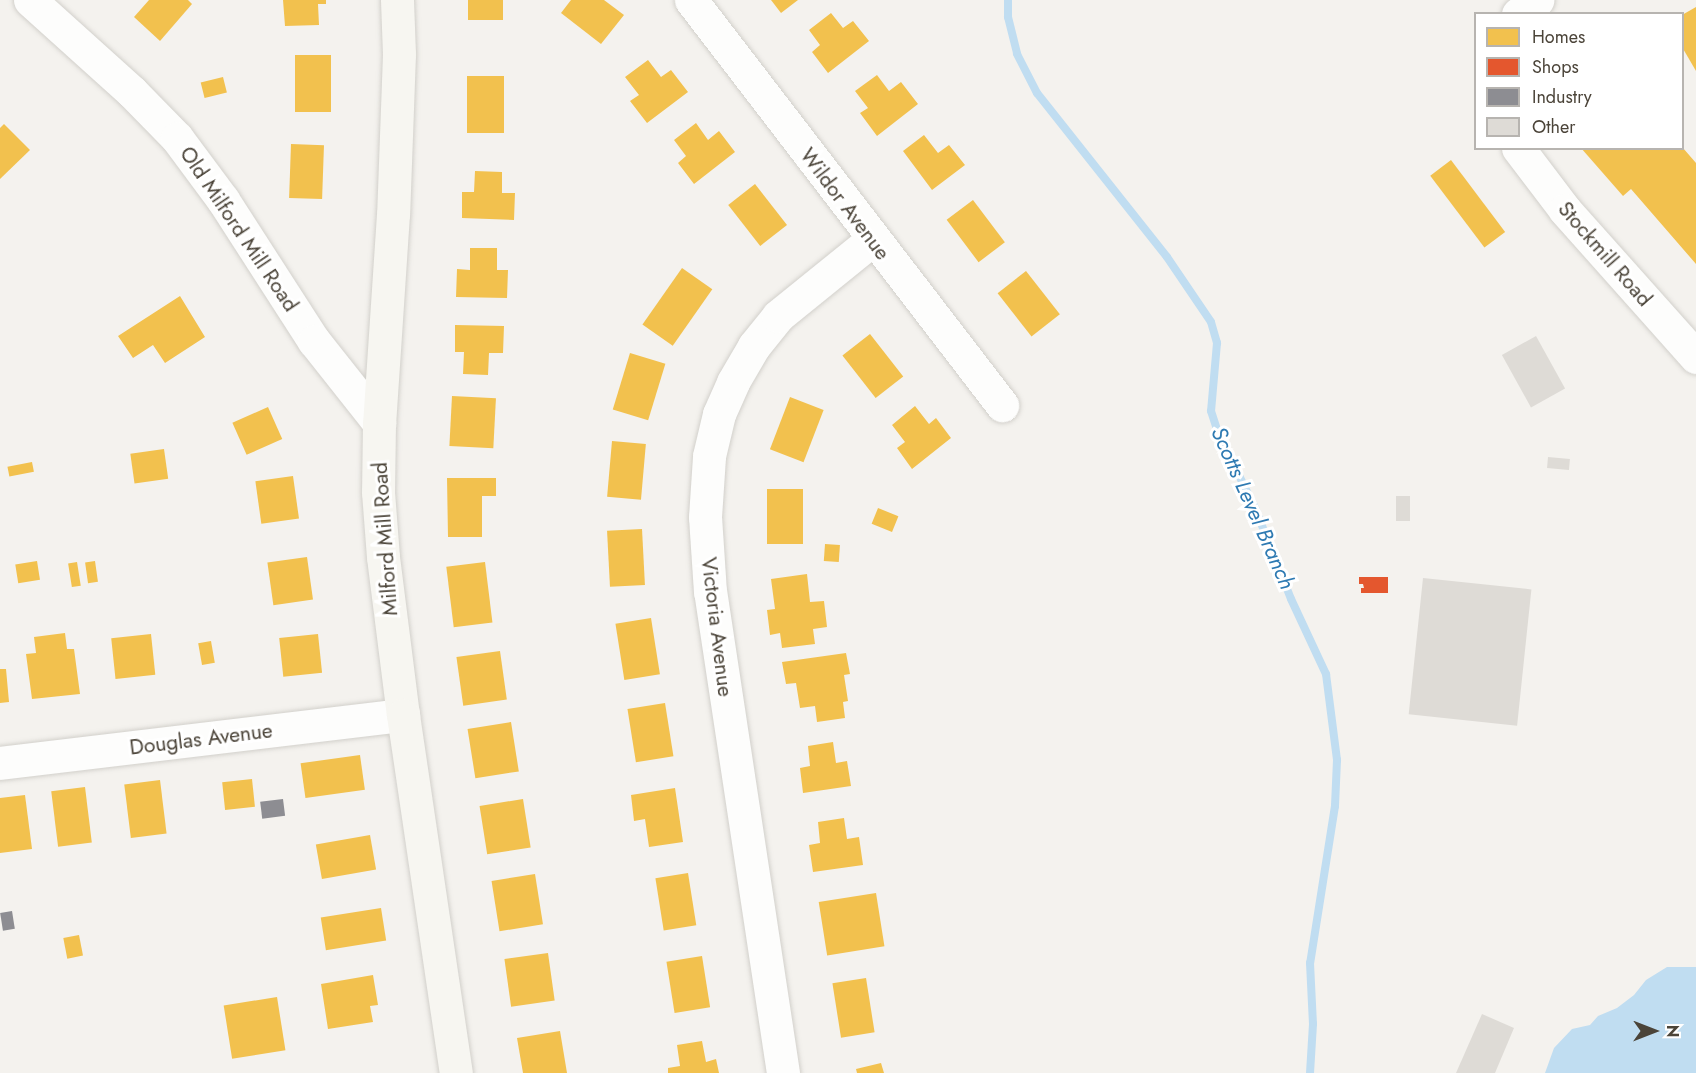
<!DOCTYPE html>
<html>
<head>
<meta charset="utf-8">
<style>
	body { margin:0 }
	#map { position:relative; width:1696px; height:1073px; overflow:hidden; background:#f4f2ee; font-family:Jost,sans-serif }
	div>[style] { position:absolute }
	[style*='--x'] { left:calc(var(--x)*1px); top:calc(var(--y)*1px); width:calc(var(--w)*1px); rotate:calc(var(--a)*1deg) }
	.water>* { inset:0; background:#c0ddf1 }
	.homes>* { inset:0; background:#f2c14e; transform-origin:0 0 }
	.shops>* { inset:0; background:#e4572e }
	.industry>* { inset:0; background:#8d8d92; transform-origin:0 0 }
	.stream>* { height:8px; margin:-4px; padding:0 4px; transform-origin:4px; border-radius:4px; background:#c0ddf1 }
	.building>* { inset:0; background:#dedbd6; transform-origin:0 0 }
	.roads { filter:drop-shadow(0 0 2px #d2d0cb) drop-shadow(0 0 2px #d2d0cb) }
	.street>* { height:33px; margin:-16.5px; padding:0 16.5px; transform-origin:16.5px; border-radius:16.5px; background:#fdfdfc }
	.secondary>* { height:33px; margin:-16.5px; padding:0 16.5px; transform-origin:16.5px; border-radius:16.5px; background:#f7f6f1 }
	span { translate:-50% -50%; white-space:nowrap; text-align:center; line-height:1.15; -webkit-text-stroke:6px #fff; paint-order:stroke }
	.street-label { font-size:21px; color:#4b4439 }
	.water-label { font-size:22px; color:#2e7ab2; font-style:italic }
	.legend { position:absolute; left:1474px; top:12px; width:210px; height:138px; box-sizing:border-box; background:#fff; border:2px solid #b7b4b0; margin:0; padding:8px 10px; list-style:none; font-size:18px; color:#4b4439 }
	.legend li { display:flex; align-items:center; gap:12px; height:30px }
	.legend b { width:30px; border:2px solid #b7b4b0 }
	.north { position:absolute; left:1624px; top:1001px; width:60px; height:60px; -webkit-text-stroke:4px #fff; paint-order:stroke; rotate:90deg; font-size:16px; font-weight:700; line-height:24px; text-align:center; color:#4b4439 }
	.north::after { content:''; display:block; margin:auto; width:21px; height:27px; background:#4b4439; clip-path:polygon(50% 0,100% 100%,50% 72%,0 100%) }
</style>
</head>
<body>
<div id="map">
	<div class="water">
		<div style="clip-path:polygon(1667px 967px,1696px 967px,1696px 1073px,1545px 1073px,1554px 1048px,1572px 1029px,1590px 1025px,1598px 1016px,1617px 1008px,1634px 995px,1646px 980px)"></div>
	</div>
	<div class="homes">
		<div style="clip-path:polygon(149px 0,188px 0,192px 4px,160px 41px,134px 17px)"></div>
		<div style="clip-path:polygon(283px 0,326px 0,326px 4px,318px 4px,319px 25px,285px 26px)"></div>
		<div style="left:468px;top:0;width:35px;height:20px"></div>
		<div style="clip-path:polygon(571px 0,604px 0,624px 15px,601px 44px,561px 13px)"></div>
		<div style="clip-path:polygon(771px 0,798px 0,781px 13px)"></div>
		<div style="clip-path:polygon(1696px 7px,1696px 71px,1682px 47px,1682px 15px)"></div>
		<div style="clip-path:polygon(831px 13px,843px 28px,853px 21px,869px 41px,828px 73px,812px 52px,820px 45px,809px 30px)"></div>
		<div style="left:295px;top:55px;width:36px;height:57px"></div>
		<div style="clip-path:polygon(648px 60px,661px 77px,671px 70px,688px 92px,647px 123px,630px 101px,639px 95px,625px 77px)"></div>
		<div style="clip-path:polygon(877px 75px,889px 91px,901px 82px,918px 104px,877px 136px,860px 113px,868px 108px,855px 91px)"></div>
		<div style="left:467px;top:76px;width:37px;height:57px"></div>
		<div style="left:223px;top:77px;width:16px;height:23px;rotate:76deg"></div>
		<div style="clip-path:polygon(696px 123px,708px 140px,719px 131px,735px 152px,694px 184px,678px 163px,686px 156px,674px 140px)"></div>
		<div style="clip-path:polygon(4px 124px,30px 150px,0 179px,0 128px)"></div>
		<div style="clip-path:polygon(924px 135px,938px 153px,949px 145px,965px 165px,932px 190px,903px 151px)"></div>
		<div style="left:291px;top:144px;width:33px;height:54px;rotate:2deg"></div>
		<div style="clip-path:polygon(1581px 148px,1683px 148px,1696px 163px,1696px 264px,1631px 189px,1623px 196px)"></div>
		<div style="left:1451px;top:160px;width:90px;height:26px;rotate:53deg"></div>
		<div style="clip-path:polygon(475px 171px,502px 172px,502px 193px,515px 193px,514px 220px,462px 218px,462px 192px,474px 192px)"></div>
		<div style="left:755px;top:184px;width:52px;height:34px;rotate:52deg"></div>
		<div style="left:973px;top:200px;width:53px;height:33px;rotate:53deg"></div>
		<div style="clip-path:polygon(470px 248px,497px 248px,497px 270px,508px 270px,507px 298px,456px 297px,457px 269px,470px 270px)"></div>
		<div style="left:682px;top:268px;width:37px;height:69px;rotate:35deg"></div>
		<div style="left:1026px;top:271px;width:55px;height:36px;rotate:52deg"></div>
		<div style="clip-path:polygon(180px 296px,205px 337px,165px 363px,153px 345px,133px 358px,118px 336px)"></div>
		<div style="clip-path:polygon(455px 325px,504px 326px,503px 353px,489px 353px,488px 375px,463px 374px,464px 352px,455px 352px)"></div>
		<div style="left:870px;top:334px;width:54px;height:35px;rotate:52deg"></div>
		<div style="left:630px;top:353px;width:37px;height:59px;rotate:17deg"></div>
		<div style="left:452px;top:396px;width:44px;height:50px;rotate:3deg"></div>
		<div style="left:790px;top:397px;width:36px;height:56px;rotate:21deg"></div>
		<div style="clip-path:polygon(915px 406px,929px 424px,936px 418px,951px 438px,912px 469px,897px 448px,905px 442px,892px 425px)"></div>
		<div style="left:268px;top:407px;width:35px;height:39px;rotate:66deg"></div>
		<div style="left:612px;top:441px;width:34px;height:56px;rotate:5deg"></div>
		<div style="left:164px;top:449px;width:30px;height:34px;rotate:82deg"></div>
		<div style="left:32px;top:462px;width:10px;height:25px;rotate:79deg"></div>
		<div style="left:293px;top:476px;width:43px;height:38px;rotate:82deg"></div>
		<div style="clip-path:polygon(447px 478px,496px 478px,496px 496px,482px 496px,482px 537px,448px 537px)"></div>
		<div style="left:767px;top:489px;width:36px;height:55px"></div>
		<div style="left:878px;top:508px;width:22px;height:17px;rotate:22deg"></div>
		<div style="left:642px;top:529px;width:56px;height:35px;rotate:87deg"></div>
		<div style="left:825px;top:544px;width:15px;height:17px;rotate:4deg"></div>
		<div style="left:307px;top:557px;width:43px;height:40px;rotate:82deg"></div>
		<div style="left:37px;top:561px;width:19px;height:22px;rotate:81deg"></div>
		<div style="left:95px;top:561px;width:21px;height:10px;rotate:82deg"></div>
		<div style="left:77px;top:562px;width:24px;height:9px;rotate:81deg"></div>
		<div style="left:485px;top:562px;width:61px;height:39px;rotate:83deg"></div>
		<div style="clip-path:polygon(807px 574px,810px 602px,824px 601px,827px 627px,813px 629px,815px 644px,782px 648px,780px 633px,770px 635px,767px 610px,775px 609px,771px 579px)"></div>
		<div style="left:651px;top:618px;width:57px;height:36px;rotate:81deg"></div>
		<div style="clip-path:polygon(65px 633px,67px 649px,74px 649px,80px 694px,32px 699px,26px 654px,36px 653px,34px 637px)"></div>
		<div style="left:151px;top:634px;width:41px;height:40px;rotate:84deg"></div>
		<div style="left:318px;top:634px;width:39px;height:39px;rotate:84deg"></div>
		<div style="left:211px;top:641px;width:22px;height:13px;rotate:80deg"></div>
		<div style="left:500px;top:651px;width:49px;height:44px;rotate:82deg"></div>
		<div style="clip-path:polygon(846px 653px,850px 674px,844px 675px,848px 701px,843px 702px,845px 718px,817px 722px,815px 706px,800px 708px,796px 683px,786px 684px,782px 662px)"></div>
		<div style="clip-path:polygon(0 669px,6px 669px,9px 702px,0 703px)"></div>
		<div style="left:665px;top:703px;width:54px;height:38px;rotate:81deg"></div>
		<div style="left:511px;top:722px;width:50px;height:44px;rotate:81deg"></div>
		<div style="clip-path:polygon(833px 742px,836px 763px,847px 761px,851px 786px,803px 793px,800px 768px,810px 766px,808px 746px)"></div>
		<div style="left:360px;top:755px;width:35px;height:60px;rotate:82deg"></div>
		<div style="left:252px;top:779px;width:28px;height:30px;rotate:84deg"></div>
		<div style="left:160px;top:780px;width:54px;height:36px;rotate:83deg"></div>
		<div style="left:85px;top:787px;width:56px;height:34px;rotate:83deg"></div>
		<div style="clip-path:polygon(675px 788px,683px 842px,649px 847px,645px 819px,634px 821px,631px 795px)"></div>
		<div style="clip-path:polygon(25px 795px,32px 849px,0 853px,0 798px)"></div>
		<div style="left:523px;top:799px;width:49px;height:44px;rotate:81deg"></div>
		<div style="clip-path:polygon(844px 818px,847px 839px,859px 837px,863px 865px,813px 872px,809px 845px,820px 843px,818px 822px)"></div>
		<div style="left:370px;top:835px;width:35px;height:55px;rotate:80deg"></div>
		<div style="left:688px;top:873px;width:53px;height:33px;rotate:81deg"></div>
		<div style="left:535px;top:874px;width:51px;height:44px;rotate:81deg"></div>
		<div style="left:876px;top:893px;width:54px;height:58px;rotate:81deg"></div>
		<div style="left:381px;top:908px;width:33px;height:61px;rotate:81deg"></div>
		<div style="left:79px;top:935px;width:21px;height:16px;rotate:79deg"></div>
		<div style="left:548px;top:953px;width:48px;height:44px;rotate:82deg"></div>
		<div style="left:702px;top:956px;width:52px;height:36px;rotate:81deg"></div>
		<div style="clip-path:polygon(373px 975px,378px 1005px,370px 1006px,373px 1022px,328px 1029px,321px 984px)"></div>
		<div style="left:866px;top:978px;width:55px;height:34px;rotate:81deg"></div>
		<div style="left:277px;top:997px;width:54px;height:54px;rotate:81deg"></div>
		<div style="clip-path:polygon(560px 1031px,567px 1073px,523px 1073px,517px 1038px)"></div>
		<div style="clip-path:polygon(702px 1041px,706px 1062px,716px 1059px,719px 1073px,668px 1073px,668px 1068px,680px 1066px,677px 1045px)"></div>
		<div style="clip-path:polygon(881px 1063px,884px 1073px,857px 1073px,856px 1069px)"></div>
	</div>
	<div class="shops">
		<div style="clip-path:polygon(1359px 577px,1388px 577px,1388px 593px,1361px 593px,1361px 588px,1364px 588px,1363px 584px,1359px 584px)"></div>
	</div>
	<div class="industry">
		<div style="left:283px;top:799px;width:17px;height:23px;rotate:83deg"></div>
		<div style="left:12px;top:911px;width:18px;height:12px;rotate:81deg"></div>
	</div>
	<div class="stream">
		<div style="--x:1008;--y:0;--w:17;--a:90"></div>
		<div style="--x:1008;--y:17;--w:38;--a:76"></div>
		<div style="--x:1017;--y:54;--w:44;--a:62.9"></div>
		<div style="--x:1037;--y:93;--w:209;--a:51.6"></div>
		<div style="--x:1167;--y:257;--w:78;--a:55.9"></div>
		<div style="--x:1211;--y:322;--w:22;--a:74"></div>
		<div style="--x:1217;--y:343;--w:68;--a:95"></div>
		<div style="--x:1211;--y:411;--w:23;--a:72"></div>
		<div style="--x:1218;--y:433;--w:84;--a:63.7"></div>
		<div style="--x:1255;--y:508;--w:98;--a:68.4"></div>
		<div style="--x:1291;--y:599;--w:83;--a:65"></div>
		<div style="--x:1326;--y:674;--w:87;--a:82.7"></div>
		<div style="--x:1337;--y:760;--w:46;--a:92.5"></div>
		<div style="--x:1335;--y:806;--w:159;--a:99"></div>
		<div style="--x:1310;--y:963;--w:61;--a:87.2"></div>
		<div style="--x:1313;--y:1024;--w:49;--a:93.5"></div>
	</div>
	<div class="building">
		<div style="left:1536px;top:336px;width:60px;height:39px;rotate:61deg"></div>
		<div style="left:1548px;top:457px;width:22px;height:11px;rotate:5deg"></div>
		<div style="left:1396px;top:496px;width:14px;height:25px"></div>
		<div style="left:1423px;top:578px;width:109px;height:137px;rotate:6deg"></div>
		<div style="clip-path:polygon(1482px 1014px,1514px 1028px,1495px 1073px,1456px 1073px)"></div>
	</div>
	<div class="roads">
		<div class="street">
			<div style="--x:30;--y:0;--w:137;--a:42"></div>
			<div style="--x:132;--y:92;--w:64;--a:45.6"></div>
			<div style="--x:177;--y:138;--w:77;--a:53.4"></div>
			<div style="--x:223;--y:200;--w:168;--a:57.2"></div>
			<div style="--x:314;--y:341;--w:105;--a:51.6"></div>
			<div style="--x:691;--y:0;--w:511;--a:52.48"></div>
			<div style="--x:1518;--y:14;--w:24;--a:-36"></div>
			<div style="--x:1518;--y:148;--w:78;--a:52.8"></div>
			<div style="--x:1565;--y:210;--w:197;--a:48.3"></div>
			<div style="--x:0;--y:763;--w:406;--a:-6.8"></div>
			<div style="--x:783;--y:1073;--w:487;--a:-98.6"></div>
			<div style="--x:710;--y:592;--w:75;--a:-93.8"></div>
			<div style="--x:705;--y:517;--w:61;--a:-86.2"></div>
			<div style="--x:709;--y:456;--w:43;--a:-76.6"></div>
			<div style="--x:719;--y:414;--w:35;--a:-66"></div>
			<div style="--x:733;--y:382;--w:42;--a:-59.7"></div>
			<div style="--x:754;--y:346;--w:38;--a:-51"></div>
			<div style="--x:778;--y:316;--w:121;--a:-39"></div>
		</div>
		<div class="secondary">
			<div style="--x:397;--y:0;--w:54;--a:87.9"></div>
			<div style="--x:399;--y:54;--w:160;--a:92.1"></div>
			<div style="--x:393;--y:214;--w:209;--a:93.8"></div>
			<div style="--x:379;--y:423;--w:69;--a:90.8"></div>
			<div style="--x:378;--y:492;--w:65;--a:85.6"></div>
			<div style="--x:383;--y:557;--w:159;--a:82.8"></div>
			<div style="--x:403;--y:715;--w:362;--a:81.6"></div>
		</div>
	</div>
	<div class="street-label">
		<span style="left:845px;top:204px;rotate:53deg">Wildor Avenue</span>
		<span style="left:239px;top:229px;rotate:56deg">Old Milford Mill Road</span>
		<span style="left:1605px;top:254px;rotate:49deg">Stockmill Road</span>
		<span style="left:385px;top:539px;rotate:-94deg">Milford Mill Road</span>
		<span style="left:717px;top:627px;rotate:83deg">Victoria Avenue</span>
		<span style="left:201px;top:739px;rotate:-7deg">Douglas Avenue</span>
	</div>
	<div class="water-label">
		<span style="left:1253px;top:508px;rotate:66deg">Scotts Level Branch</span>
	</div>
	<ul class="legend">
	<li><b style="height:16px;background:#f2c14e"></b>Homes</li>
	<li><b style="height:16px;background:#e4572e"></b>Shops</li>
	<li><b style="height:16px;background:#8d8d92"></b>Industry</li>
	<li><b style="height:16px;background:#dedbd6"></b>Other</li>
	</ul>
	<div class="north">N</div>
</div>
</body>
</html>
